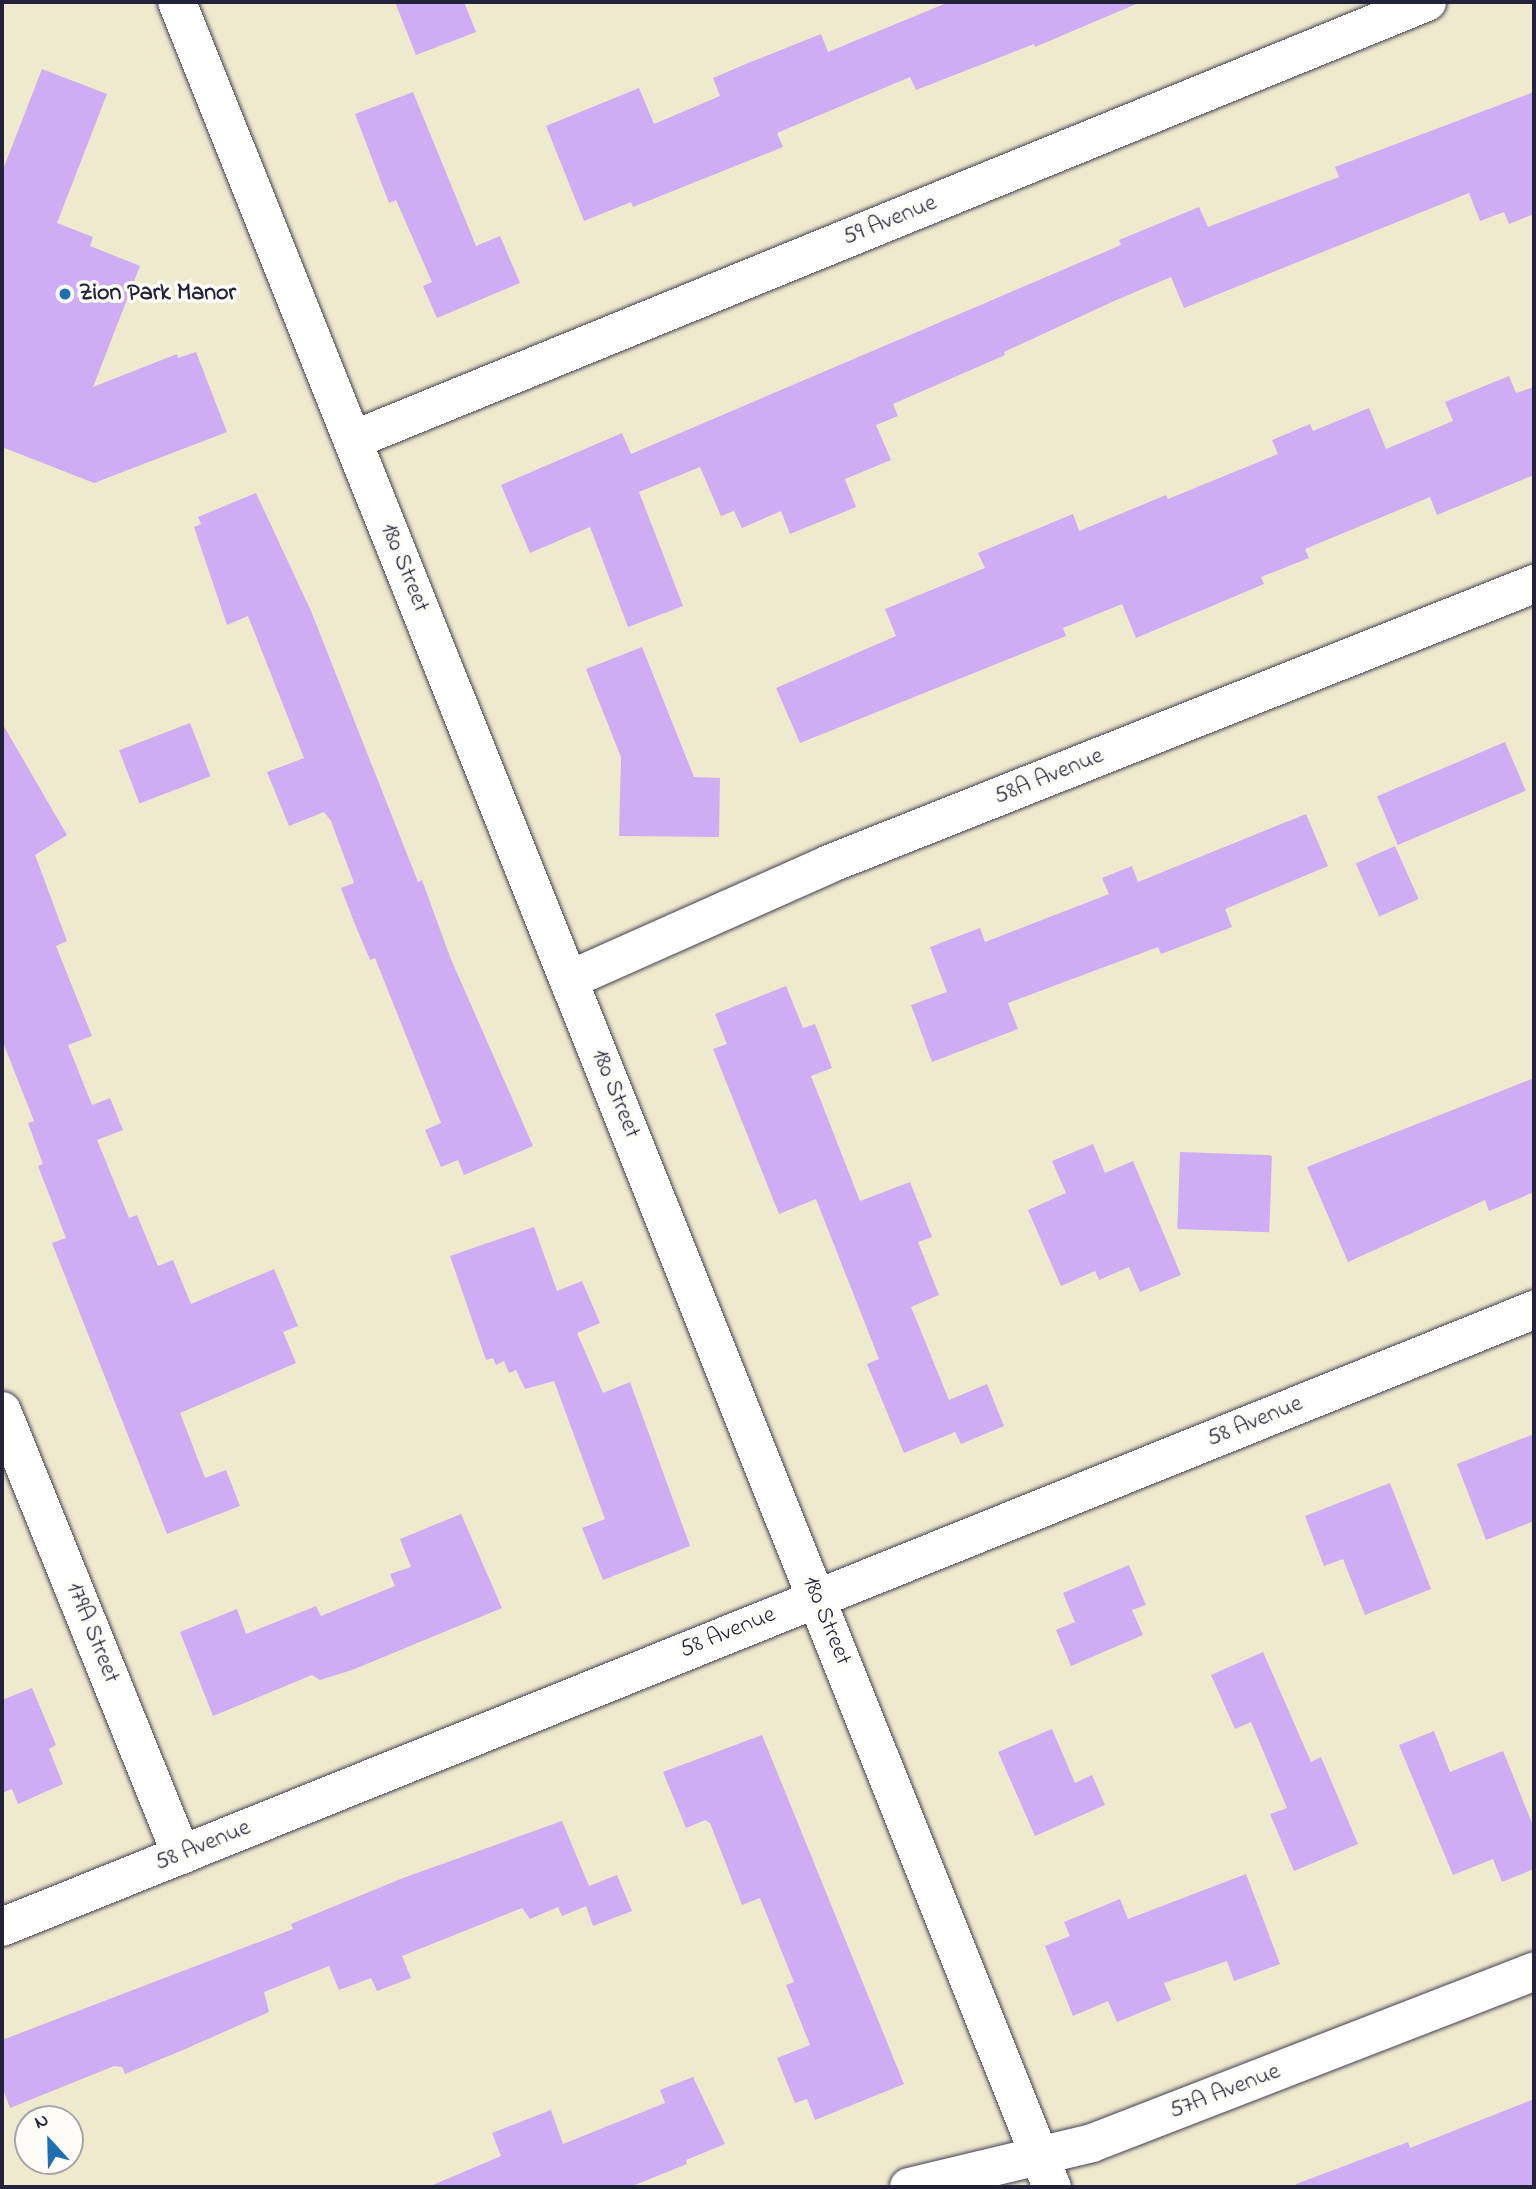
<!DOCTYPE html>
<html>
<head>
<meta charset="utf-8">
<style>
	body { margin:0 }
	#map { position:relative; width:1536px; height:2189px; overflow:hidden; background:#efe9ce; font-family:"Indie Flower",sans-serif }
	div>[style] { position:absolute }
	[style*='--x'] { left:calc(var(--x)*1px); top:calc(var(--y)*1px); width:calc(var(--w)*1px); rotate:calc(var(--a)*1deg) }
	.building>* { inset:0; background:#cfadf4; transform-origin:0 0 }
	.roads { filter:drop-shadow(0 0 2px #414051) drop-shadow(0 0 2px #414051) }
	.street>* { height:38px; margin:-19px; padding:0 19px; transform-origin:19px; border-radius:19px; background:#fff }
	.secondary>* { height:38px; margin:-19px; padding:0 19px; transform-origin:19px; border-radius:19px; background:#fff }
	.dots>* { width:19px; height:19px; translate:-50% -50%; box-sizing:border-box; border:4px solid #fdfcf7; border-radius:50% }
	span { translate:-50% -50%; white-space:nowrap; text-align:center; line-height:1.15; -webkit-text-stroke:7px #fdfcf7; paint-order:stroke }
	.street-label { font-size:24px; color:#22223b }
	.poi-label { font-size:24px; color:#22223b; font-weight:700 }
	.left { translate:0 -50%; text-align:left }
	.frame { position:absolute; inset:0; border:4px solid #22223b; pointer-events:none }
	.north { position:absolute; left:14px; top:2105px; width:70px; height:70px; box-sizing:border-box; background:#fdfcf7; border:2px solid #a5a5ac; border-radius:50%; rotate:338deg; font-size:19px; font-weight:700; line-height:28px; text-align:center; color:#22223b }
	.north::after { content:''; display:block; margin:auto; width:24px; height:32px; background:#1f6fb2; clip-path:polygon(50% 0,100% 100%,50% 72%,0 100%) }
</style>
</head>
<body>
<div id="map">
	<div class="building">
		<div style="clip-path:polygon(395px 2px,464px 2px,476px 32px,416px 55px)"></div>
		<div style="clip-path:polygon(949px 2px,1141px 2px,1035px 47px,1034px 44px,916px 90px,910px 77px,777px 133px,783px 147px,633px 207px,631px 202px,584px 221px,546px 126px,639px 88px,654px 124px,720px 96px,713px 78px,748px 63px,821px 34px,828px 52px)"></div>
		<div style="clip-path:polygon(42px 69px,107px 94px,57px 223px,93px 237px,90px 246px,140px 266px,93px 387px,177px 354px,178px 358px,196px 352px,227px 432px,94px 483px,2px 447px,2px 172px)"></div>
		<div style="clip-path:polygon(413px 92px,476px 246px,500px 236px,520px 283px,437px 318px,423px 286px,432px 282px,396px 200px,389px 203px,355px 114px)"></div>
		<div style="clip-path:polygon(1534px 92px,1534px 214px,1509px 224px,1504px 212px,1480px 221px,1469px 193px,1184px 308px,1171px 277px,1114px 301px,1004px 352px,1005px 355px,893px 404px,898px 416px,876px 425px,891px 460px,845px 479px,856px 507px,790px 534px,781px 511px,742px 528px,734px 511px,721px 516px,700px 467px,639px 492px,683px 606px,628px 627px,590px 527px,530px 553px,501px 485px,622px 433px,631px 454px,1121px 245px,1119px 240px,1199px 207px,1208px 227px,1339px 177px,1335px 167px)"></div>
		<div style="clip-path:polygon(1509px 376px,1516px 393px,1534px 387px,1534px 475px,1437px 515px,1430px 497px,1305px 549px,1309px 558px,1261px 577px,1264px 584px,1136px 638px,1122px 604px,1063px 628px,1066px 636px,800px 743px,776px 688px,896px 636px,885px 609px,985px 568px,978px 553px,1073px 514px,1079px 531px,1166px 495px,1168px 499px,1278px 454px,1272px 440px,1310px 424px,1313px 431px,1369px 408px,1386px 449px,1453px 421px,1445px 402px)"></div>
		<div style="clip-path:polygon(256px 493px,311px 611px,418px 882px,422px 880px,450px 957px,533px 1146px,464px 1175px,458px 1160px,441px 1167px,425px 1130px,441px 1123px,375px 958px,370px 960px,352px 917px,341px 888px,354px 883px,331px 821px,324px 812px,289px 826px,267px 772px,304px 758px,248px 616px,227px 625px,194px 527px,201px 524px,198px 517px)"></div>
		<div style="clip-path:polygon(642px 647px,694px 777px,720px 778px,719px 837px,619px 836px,621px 757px,586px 669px)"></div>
		<div style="clip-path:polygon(2px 723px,67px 835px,35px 855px,67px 941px,56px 946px,92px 1036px,68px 1045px,92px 1105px,110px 1098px,123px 1130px,97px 1140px,129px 1218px,137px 1215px,158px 1266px,173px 1260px,191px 1304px,274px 1269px,298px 1326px,283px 1332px,296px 1363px,180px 1413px,205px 1478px,226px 1470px,240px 1506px,167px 1534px,52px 1243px,66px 1238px,38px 1166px,43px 1164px,28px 1123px,34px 1121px,2px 1040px)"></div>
		<div style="left:190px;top:723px;width:57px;height:76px;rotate:69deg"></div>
		<div style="left:1505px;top:742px;width:53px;height:139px;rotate:67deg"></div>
		<div style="clip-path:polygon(1306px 814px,1328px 866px,1225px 909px,1232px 927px,1161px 954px,1158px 947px,1008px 1003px,1018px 1029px,932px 1062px,911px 1005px,947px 992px,930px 947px,980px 928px,985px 942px,1109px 894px,1102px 878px,1132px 866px,1138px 882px)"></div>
		<div style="left:1395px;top:846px;width:58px;height:43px;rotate:66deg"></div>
		<div style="clip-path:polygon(786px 986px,803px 1028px,815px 1024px,832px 1068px,811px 1076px,860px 1201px,910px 1182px,932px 1237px,918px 1242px,939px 1295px,911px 1307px,949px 1400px,987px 1384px,1004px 1426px,961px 1444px,955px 1432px,904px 1453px,867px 1364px,879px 1359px,816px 1199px,779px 1214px,713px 1049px,727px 1044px,715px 1014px)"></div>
		<div style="clip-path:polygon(1534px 1078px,1534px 1192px,1489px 1211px,1485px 1200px,1348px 1262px,1307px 1167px)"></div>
		<div style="clip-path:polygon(1093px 1144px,1105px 1173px,1133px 1161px,1181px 1275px,1140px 1292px,1129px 1267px,1099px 1280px,1095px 1271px,1061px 1286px,1028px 1210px,1066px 1193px,1052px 1161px)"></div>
		<div style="left:1180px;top:1152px;width:92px;height:77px;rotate:2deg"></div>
		<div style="clip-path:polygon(534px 1227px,557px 1291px,582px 1281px,600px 1323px,577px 1333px,603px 1393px,630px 1382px,690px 1546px,603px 1580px,582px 1528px,605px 1519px,554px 1381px,525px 1389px,516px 1370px,509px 1373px,504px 1361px,496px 1365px,493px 1358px,486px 1360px,450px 1256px)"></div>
		<div style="clip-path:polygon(1534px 1434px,1534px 1521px,1486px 1540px,1457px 1464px)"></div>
		<div style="clip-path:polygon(1390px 1483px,1431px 1589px,1365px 1615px,1343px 1559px,1324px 1566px,1305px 1516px)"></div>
		<div style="clip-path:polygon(461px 1514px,502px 1608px,352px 1670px,320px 1680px,312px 1675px,213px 1716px,180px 1632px,237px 1609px,246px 1634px,316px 1606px,321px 1616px,395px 1586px,390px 1574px,411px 1567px,400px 1539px)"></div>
		<div style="clip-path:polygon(1129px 1565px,1146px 1605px,1132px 1610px,1143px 1635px,1071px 1666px,1056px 1630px,1075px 1622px,1063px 1593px)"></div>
		<div style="clip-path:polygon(1263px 1652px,1311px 1762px,1321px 1757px,1358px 1844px,1294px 1871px,1270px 1814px,1287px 1808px,1251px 1722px,1235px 1729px,1211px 1675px)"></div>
		<div style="clip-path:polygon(32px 1688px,56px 1745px,49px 1749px,63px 1784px,18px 1804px,12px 1789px,2px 1793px,2px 1700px)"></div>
		<div style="clip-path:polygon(1052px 1729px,1075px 1783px,1092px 1775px,1105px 1805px,1035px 1836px,998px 1752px)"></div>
		<div style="clip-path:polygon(1434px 1731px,1450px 1772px,1503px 1751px,1534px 1828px,1534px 1869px,1502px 1882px,1493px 1859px,1453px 1875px,1399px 1745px)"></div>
		<div style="clip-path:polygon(762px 1735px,904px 2084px,815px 2120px,807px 2099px,795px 2103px,777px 2058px,810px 2045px,786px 1985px,794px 1982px,760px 1898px,742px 1905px,710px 1823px,705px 1820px,686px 1828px,663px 1772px)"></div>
		<div style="clip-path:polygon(562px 1821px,589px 1886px,617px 1875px,632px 1911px,593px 1926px,586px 1906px,562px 1916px,558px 1907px,530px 1919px,522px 1908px,402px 1956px,411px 1978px,377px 1991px,371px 1978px,339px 1990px,329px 1966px,264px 1992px,269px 2012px,183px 2050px,125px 2074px,122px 2067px,114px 2066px,10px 2108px,2px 2087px,2px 2040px,293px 1929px,291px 1924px,403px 1878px)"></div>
		<div style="clip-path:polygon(1246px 1874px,1280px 1964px,1234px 1981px,1227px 1961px,1164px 1983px,1171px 2000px,1117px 2022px,1108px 2001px,1073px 2016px,1045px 1946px,1070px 1936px,1064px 1922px,1120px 1899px,1128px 1919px)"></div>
		<div style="clip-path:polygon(693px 2077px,725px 2144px,686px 2160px,687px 2164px,630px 2187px,428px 2187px,501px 2156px,492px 2133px,551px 2110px,563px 2144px,665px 2103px,660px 2090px)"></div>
		<div style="clip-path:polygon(1534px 2099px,1534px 2187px,1297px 2187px,1296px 2184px,1408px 2142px,1410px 2148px)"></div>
	</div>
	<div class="roads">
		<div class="street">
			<div style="--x:353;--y:440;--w:1160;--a:-22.19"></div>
			<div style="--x:569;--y:980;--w:285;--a:-24"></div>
			<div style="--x:829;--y:864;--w:759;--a:-21.66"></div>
			<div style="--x:2;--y:1411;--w:479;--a:68"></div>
			<div style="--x:909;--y:2187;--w:188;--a:-13.5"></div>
			<div style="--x:1092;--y:2143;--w:474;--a:-21.2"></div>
		</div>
		<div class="secondary">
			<div style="--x:177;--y:2;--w:2354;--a:68.18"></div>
			<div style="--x:2;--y:1927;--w:1652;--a:-21.94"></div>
		</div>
	</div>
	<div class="dots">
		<div style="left:65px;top:294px;background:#1f6fb2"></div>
	</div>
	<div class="street-label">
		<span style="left:890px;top:221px;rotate:-22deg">59 Avenue</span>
		<span style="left:404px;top:568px;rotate:68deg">180 Street</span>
		<span style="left:1049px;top:777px;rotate:-22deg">58A Avenue</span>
		<span style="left:615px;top:1094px;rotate:68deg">180 Street</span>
		<span style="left:1255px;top:1422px;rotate:-22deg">58 Avenue</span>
		<span style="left:826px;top:1621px;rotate:68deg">180 Street</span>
		<span style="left:92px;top:1633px;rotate:68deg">179A Street</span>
		<span style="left:728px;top:1633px;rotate:-22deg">58 Avenue</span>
		<span style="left:203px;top:1846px;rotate:-22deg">58 Avenue</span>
		<span style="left:1225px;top:2092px;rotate:-21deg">57A Avenue</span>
	</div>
	<div class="poi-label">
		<span class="left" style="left:79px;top:294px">Zion Park Manor</span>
	</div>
	<div class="frame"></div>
	<div class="north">N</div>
</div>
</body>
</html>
